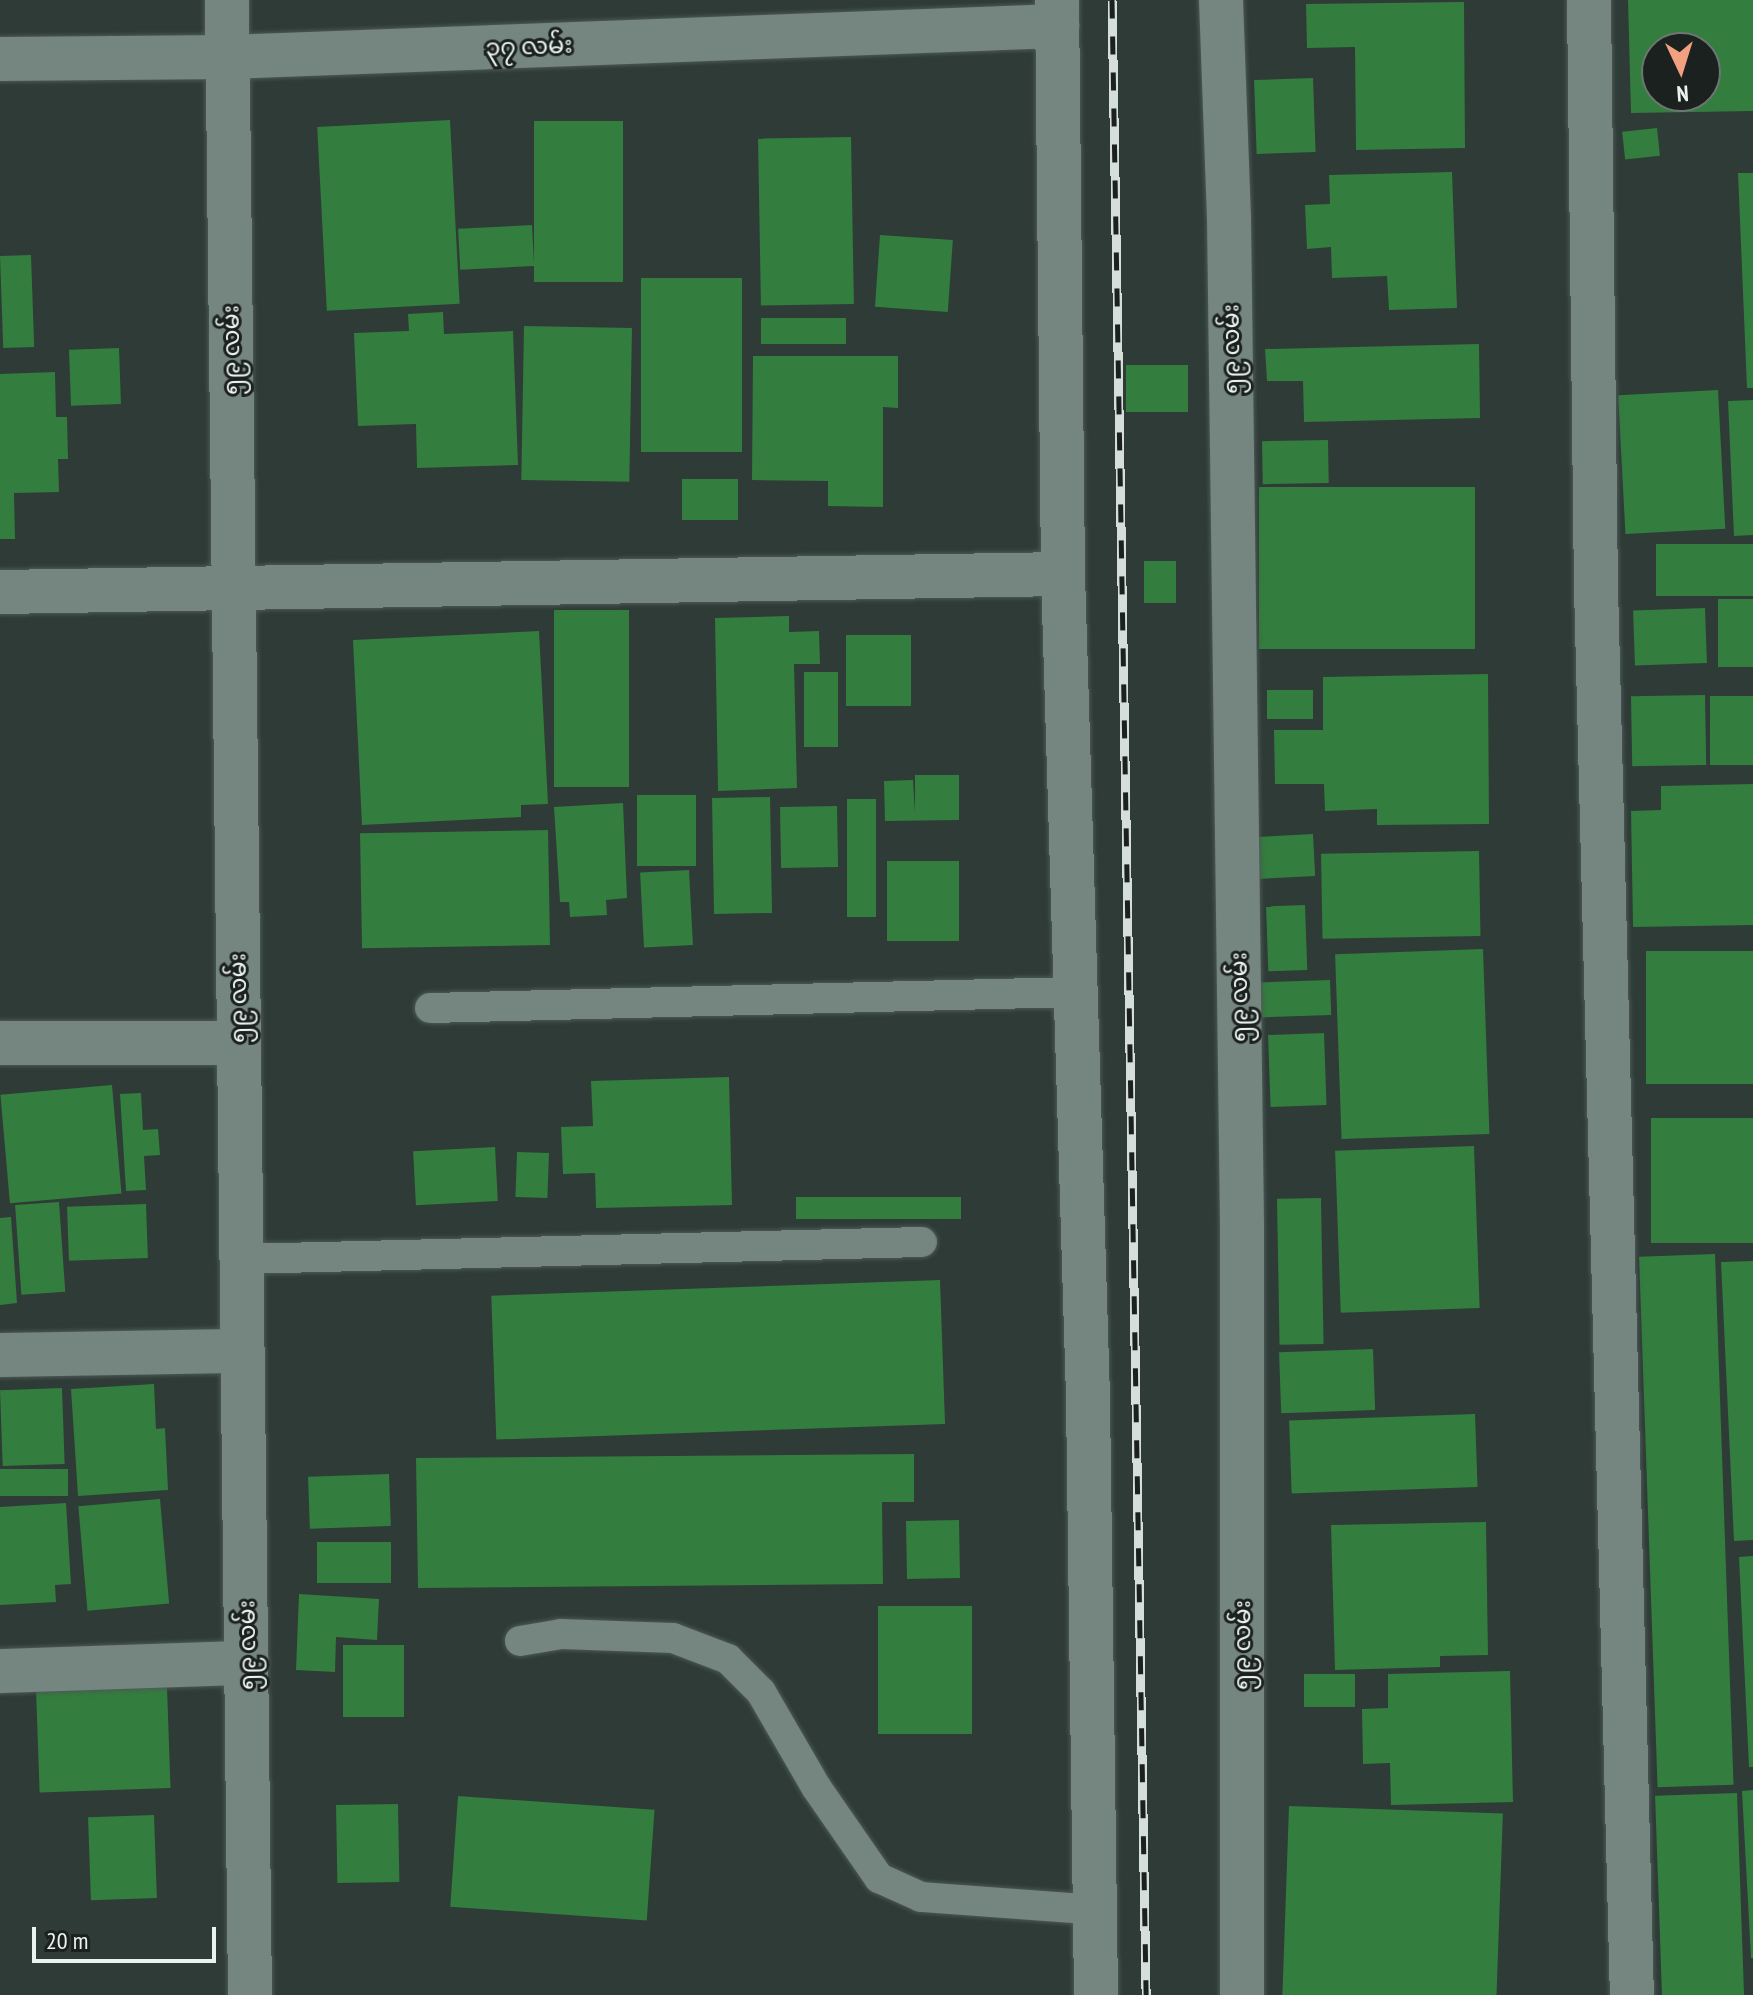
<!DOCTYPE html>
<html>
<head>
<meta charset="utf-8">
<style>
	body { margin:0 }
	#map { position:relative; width:1753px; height:1995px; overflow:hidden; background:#2e3b37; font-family:"PT Sans Narrow","Noto Sans Myanmar",sans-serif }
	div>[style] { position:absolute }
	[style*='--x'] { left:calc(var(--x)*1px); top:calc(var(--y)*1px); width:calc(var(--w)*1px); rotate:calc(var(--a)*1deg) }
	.building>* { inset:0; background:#337d3e; transform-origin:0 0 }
	.roads { filter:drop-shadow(0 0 2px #4c5855) drop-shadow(0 0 2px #4c5855) }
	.service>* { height:30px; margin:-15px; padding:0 15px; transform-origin:15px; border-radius:15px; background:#75857f }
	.minor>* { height:44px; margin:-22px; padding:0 22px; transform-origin:22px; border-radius:22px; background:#75857f }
	.rail>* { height:9px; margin-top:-4.5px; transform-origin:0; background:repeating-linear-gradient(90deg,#1b211f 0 18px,#d5dedb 0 36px); box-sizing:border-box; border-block:2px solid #d5dedb }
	span { translate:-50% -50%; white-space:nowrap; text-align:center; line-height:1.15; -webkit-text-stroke:6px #1b211f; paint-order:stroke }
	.street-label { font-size:24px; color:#eaf3f0 }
	.north { position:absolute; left:1641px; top:32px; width:80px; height:80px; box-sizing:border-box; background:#1b211f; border:2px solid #6e7573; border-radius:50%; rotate:176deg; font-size:22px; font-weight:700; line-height:32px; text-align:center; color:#eaf3f0 }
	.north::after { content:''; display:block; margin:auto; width:28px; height:36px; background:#f2a080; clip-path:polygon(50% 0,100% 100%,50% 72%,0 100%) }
	.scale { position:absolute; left:32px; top:1927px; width:184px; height:36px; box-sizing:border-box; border:4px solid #eaf3f0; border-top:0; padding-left:10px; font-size:24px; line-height:28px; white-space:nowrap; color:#eaf3f0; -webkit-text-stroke:6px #1b211f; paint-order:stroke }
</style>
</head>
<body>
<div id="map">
	<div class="building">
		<div style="clip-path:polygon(evenodd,1628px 0,1753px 0,1753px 111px,1631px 113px,1628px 0,1657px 48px,1705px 48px,1705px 96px,1657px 96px,1657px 48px)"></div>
		<div style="clip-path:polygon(1464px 2px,1465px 148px,1356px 150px,1355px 47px,1307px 48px,1306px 4px)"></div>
		<div style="left:1313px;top:78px;width:74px;height:59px;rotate:88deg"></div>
		<div style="left:450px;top:120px;width:184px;height:133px;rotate:87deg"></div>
		<div style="left:623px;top:121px;width:161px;height:89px;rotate:90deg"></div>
		<div style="left:1657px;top:128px;width:28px;height:35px;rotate:84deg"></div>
		<div style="left:851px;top:137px;width:167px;height:93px;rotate:89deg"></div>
		<div style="clip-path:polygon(1452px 172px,1457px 308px,1389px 310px,1387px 276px,1332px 278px,1331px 247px,1307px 249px,1305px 205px,1330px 204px,1329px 175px)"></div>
		<div style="clip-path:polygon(1738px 173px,1753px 173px,1753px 388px,1747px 388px)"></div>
		<div style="left:532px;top:225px;width:41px;height:74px;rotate:87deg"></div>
		<div style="left:880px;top:235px;width:73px;height:72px;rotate:4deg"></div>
		<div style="left:31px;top:255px;width:92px;height:31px;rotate:88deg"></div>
		<div style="left:742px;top:278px;width:174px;height:101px;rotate:90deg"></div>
		<div style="clip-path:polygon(443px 312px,444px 334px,513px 331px,518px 465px,417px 468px,416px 424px,358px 426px,354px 333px,409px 331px,408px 314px)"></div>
		<div style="left:846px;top:318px;width:26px;height:85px;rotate:90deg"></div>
		<div style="left:524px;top:326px;width:108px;height:154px;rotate:1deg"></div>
		<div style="clip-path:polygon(1479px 344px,1480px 418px,1304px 422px,1303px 381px,1267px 381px,1265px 349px)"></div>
		<div style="left:119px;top:348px;width:56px;height:50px;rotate:88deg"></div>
		<div style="clip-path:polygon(753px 356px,898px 356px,898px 408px,883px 407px,883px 507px,828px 506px,828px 481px,752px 480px)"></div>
		<div style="left:1188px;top:365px;width:47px;height:62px;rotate:90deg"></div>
		<div style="clip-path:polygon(55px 372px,56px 417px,67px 417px,68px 459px,58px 459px,59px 492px,14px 493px,15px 539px,0 539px,0 374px)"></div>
		<div style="left:1718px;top:390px;width:139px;height:100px;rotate:87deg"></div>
		<div style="clip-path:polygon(1753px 400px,1753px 535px,1734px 536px,1728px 401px)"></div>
		<div style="left:1328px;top:440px;width:43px;height:66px;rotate:89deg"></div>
		<div style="left:738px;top:479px;width:41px;height:56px;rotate:90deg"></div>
		<div style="left:1475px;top:487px;width:162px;height:216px;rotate:90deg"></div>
		<div style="left:1753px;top:544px;width:52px;height:97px;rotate:90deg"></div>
		<div style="left:1144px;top:561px;width:32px;height:42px"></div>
		<div style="left:1753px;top:599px;width:68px;height:35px;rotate:90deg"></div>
		<div style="left:1705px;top:608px;width:55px;height:72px;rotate:88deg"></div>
		<div style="left:629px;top:610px;width:177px;height:75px;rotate:90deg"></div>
		<div style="clip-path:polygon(789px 616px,789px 632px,819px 631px,820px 664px,794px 664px,797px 788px,718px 791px,715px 618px)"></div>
		<div style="clip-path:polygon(539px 631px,548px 804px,521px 805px,521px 817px,362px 825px,353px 640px)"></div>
		<div style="left:846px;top:635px;width:65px;height:71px"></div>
		<div style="left:804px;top:672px;width:34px;height:75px"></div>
		<div style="clip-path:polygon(1488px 674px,1489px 824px,1377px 825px,1377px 809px,1325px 811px,1324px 784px,1275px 784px,1274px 730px,1323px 730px,1323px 677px)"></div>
		<div style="left:1267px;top:690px;width:46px;height:29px"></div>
		<div style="left:1705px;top:695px;width:70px;height:74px;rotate:89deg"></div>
		<div style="left:1753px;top:696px;width:69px;height:43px;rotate:90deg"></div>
		<div style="clip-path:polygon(915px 775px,959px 775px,959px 820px,885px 821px,884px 781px,913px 780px,915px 813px)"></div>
		<div style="clip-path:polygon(1753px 784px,1753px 925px,1633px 927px,1631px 811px,1661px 810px,1661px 786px)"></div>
		<div style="left:637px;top:795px;width:59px;height:71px"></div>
		<div style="left:770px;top:797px;width:116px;height:58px;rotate:89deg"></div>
		<div style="left:847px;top:799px;width:29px;height:118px"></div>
		<div style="clip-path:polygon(623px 803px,627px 898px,606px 900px,607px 915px,570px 917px,569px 902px,560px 902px,554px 807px)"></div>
		<div style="left:837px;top:806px;width:61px;height:57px;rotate:89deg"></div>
		<div style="left:548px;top:830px;width:115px;height:188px;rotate:89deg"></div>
		<div style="left:1313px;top:834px;width:42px;height:62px;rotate:87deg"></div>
		<div style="left:1479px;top:851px;width:85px;height:158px;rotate:89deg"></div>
		<div style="left:887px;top:861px;width:72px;height:80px"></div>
		<div style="left:689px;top:870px;width:75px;height:49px;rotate:87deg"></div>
		<div style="left:1305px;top:905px;width:65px;height:39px;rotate:88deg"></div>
		<div style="left:1483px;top:949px;width:185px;height:148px;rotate:88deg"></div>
		<div style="left:1753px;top:951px;width:133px;height:107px;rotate:90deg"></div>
		<div style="left:1330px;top:980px;width:35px;height:70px;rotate:88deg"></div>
		<div style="left:1324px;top:1033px;width:72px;height:56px;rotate:88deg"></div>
		<div style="clip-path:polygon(729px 1077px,732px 1205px,596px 1208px,595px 1173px,563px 1174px,561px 1127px,593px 1126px,591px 1081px)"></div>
		<div style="left:112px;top:1085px;width:109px;height:112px;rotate:85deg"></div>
		<div style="clip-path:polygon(141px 1093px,143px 1130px,158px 1129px,160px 1155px,144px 1156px,146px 1190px,126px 1191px,120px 1094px)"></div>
		<div style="left:1753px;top:1118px;width:125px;height:102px;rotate:90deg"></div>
		<div style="left:1474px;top:1146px;width:162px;height:139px;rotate:88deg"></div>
		<div style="left:495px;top:1147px;width:54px;height:82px;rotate:87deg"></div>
		<div style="left:517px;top:1152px;width:32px;height:45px;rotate:2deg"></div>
		<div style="left:961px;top:1197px;width:22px;height:165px;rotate:90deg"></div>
		<div style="left:1321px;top:1198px;width:146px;height:44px;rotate:89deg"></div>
		<div style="left:59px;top:1202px;width:90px;height:44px;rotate:86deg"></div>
		<div style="left:146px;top:1204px;width:54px;height:79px;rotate:88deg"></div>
		<div style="clip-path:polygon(11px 1217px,17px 1303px,0 1305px,0 1218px)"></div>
		<div style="left:1715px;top:1254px;width:531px;height:76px;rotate:88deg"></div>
		<div style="clip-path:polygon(1753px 1261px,1753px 1540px,1734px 1541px,1721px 1262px)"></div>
		<div style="left:940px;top:1280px;width:144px;height:449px;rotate:88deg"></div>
		<div style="left:1373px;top:1349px;width:61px;height:94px;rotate:88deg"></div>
		<div style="clip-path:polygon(154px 1384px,156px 1429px,165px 1428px,168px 1490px,78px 1496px,71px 1389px)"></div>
		<div style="left:62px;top:1388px;width:76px;height:62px;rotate:88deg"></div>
		<div style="left:1475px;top:1414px;width:73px;height:186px;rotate:88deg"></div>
		<div style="clip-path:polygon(914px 1454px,914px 1502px,882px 1502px,883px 1584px,418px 1588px,416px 1458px)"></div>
		<div style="left:68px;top:1469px;width:27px;height:68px;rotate:90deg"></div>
		<div style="left:389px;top:1474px;width:52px;height:81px;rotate:88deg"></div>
		<div style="left:160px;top:1499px;width:105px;height:82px;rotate:85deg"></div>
		<div style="clip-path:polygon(66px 1503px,71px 1584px,55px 1585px,56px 1602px,0 1605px,0 1507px)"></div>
		<div style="left:959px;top:1520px;width:58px;height:53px;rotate:89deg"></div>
		<div style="clip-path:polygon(1486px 1522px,1488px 1655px,1440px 1656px,1440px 1667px,1335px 1670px,1331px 1525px)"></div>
		<div style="left:317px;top:1542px;width:74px;height:41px"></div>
		<div style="clip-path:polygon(1753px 1556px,1753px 1767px,1749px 1767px,1739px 1557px)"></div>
		<div style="clip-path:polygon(299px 1594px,379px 1599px,377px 1640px,336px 1637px,335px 1672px,296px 1670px)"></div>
		<div style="left:972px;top:1606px;width:128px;height:94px;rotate:90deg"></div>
		<div style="left:343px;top:1645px;width:61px;height:72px"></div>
		<div style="clip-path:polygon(1510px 1671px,1513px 1802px,1391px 1805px,1390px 1763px,1363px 1764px,1362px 1709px,1388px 1708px,1388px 1674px)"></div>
		<div style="left:1355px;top:1674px;width:33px;height:51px;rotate:90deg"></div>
		<div style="left:167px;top:1687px;width:101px;height:131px;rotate:88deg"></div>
		<div style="clip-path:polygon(1753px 1790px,1753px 1958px,1751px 1958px,1742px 1791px)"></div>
		<div style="left:1737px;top:1793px;width:202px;height:82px;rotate:88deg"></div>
		<div style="left:458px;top:1796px;width:197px;height:111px;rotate:4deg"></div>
		<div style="left:398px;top:1804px;width:78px;height:62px;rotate:89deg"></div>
		<div style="left:1289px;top:1806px;width:214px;height:189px;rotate:2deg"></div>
		<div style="left:154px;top:1815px;width:83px;height:66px;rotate:88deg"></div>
	</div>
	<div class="roads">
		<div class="service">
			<div style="--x:430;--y:1008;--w:646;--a:-1.42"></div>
			<div style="--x:241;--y:1259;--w:681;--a:-1.43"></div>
			<div style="--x:520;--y:1641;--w:42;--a:-9.7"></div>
			<div style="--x:561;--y:1634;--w:112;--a:2"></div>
			<div style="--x:673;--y:1638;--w:59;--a:20.9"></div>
			<div style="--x:728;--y:1659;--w:47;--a:45"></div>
			<div style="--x:761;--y:1692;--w:110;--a:59.9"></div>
			<div style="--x:816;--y:1787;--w:111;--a:55.3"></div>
			<div style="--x:879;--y:1878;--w:46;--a:24.3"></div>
			<div style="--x:921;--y:1897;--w:175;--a:4.2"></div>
		</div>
		<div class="minor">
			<div style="--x:227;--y:0;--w:1995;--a:89.34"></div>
			<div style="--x:1057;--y:0;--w:574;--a:89.4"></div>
			<div style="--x:1063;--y:574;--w:825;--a:88.26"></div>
			<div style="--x:1088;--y:1399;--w:596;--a:89.23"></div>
			<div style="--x:1221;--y:0;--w:218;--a:87.9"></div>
			<div style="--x:1229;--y:218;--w:1008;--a:89.26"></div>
			<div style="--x:1242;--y:1226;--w:769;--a:90"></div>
			<div style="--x:1589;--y:0;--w:587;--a:89.32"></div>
			<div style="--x:1596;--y:587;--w:1408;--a:88.54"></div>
			<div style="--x:0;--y:59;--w:228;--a:-0.5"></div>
			<div style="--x:228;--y:57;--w:830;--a:-2.14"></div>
			<div style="--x:0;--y:592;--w:1063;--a:-0.97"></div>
			<div style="--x:0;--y:1043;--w:238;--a:0"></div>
			<div style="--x:0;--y:1355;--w:241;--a:-1"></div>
			<div style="--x:0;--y:1671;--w:247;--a:-1.9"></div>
		</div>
	</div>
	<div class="rail">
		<div style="--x:1112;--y:0;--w:1995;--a:89.02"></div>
	</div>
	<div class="street-label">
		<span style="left:529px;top:46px;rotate:-2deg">၃၇ လမ်း</span>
		<span style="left:1231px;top:349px;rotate:-91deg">၅၉ လမ်း</span>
		<span style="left:231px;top:350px;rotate:-91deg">၅၉ လမ်း</span>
		<span style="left:1239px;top:997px;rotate:-91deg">၅၉ လမ်း</span>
		<span style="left:238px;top:998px;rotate:-91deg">၅၉ လမ်း</span>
		<span style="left:247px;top:1645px;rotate:-91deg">၅၉ လမ်း</span>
		<span style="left:1242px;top:1645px;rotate:-90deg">၅၉ လမ်း</span>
	</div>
	<div class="north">N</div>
	<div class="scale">20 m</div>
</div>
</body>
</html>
